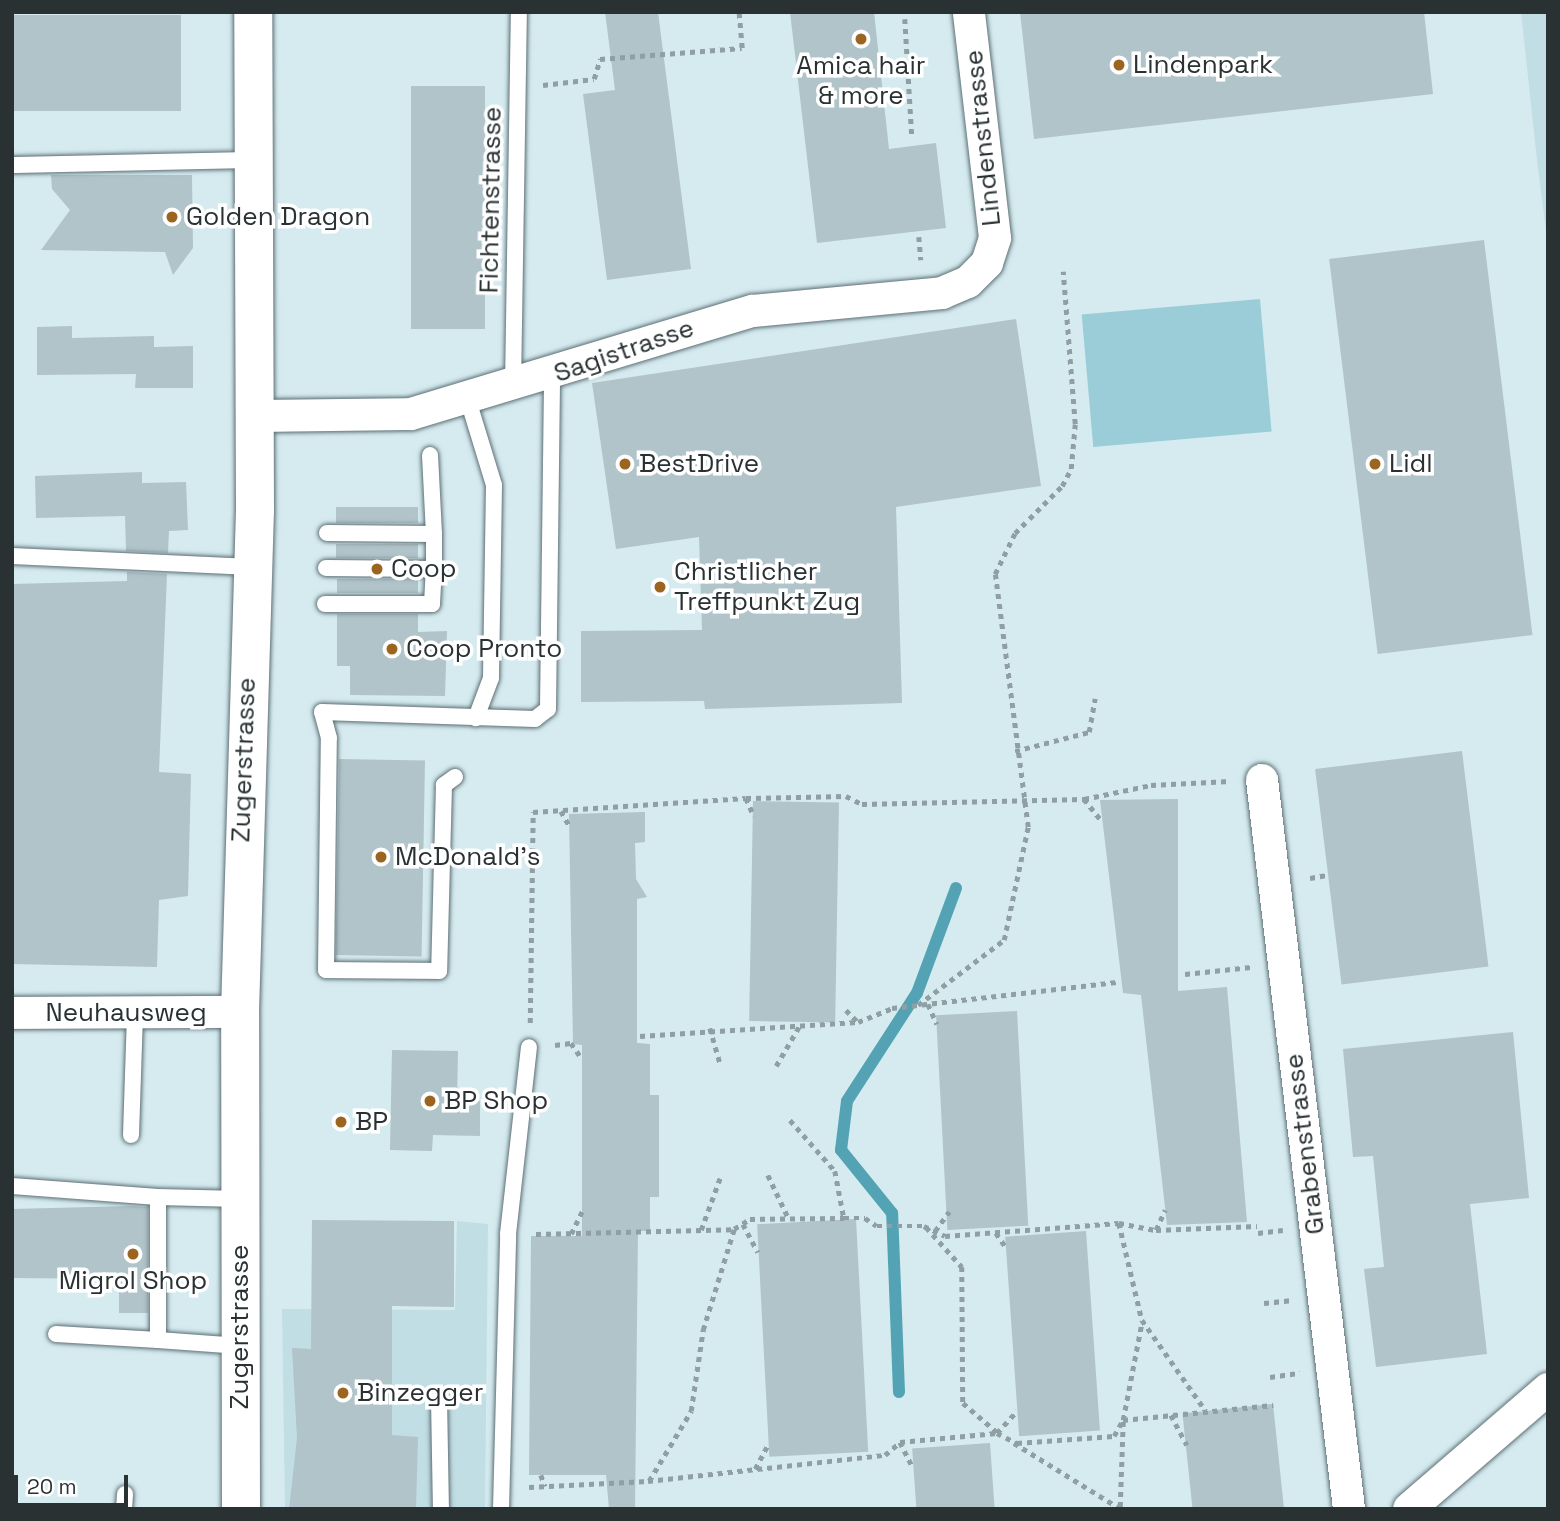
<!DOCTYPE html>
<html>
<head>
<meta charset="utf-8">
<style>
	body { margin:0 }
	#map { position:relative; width:1560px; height:1521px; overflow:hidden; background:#d5ebf0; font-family:"Space Grotesk",sans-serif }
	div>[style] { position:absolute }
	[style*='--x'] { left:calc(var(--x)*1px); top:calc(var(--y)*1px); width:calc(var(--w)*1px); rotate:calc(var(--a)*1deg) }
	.built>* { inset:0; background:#c1dee5 }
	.green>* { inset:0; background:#9bcdd9; transform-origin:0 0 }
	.stream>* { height:12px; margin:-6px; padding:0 6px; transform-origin:6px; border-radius:6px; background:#53a3b5 }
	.building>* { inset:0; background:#b0c4c9; transform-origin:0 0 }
	.path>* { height:4.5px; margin-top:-2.25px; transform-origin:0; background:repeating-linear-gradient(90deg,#8f9fa3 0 5px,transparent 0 10px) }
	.roads { filter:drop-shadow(0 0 2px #5d6f74) drop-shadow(0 0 2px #5d6f74) }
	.service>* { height:16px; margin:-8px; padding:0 8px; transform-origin:8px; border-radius:8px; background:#fff }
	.minor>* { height:32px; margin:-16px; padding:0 16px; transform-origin:16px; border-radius:16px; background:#fff }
	.secondary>* { height:38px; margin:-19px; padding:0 19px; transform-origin:19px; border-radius:19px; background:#fff }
	.dots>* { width:19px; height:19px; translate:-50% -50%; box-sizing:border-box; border:4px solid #fff; border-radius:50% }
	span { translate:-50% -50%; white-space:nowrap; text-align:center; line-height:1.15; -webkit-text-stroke:7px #fff; paint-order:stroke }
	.poi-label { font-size:26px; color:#293133 }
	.left { translate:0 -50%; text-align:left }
	.street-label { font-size:26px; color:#293133 }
	.frame { position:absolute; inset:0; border:14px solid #293133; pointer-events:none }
	.scale { position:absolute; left:14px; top:1475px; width:114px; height:32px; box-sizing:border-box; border:4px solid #293133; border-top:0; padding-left:9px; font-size:21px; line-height:24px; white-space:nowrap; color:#293133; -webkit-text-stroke:5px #fff; paint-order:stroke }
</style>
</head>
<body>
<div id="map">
	<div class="built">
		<div style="clip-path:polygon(1521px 12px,1548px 12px,1548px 247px,1537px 160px)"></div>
		<div style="clip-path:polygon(457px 1221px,488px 1224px,485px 1509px,285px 1509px,282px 1309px,455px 1310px)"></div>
	</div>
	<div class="green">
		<div style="left:1260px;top:299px;width:133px;height:179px;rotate:85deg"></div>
	</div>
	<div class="stream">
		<div style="--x:899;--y:1392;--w:179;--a:-92.2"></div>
		<div style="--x:892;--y:1213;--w:81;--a:-129"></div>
		<div style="--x:841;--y:1150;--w:49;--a:-83"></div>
		<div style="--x:847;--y:1101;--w:129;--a:-57.1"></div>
		<div style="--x:917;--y:993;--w:112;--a:-69.6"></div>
	</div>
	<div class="building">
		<div style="clip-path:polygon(605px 12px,658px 12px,691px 269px,607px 280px,583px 94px,615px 90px)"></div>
		<div style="clip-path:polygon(790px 12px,874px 12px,889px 149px,936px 143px,946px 228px,817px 243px)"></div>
		<div style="clip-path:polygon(1020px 12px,1424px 12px,1433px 94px,1034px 139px)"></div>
		<div style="left:12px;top:15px;width:169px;height:96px"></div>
		<div style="left:411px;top:86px;width:74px;height:243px"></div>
		<div style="clip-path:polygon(51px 175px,192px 175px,193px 248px,173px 275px,165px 252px,41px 250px,70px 210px,52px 189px)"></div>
		<div style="left:1484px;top:240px;width:398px;height:156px;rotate:83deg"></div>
		<div style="clip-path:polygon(1016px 319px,1041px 486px,896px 507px,902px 703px,705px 709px,704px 701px,581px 702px,581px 631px,702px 630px,699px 537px,616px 549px,592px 383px)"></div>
		<div style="clip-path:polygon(72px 326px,72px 338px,154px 336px,154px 347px,193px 346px,193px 388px,135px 388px,136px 374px,37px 375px,37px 327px)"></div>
		<div style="clip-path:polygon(142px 472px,142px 483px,186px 482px,188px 530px,169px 531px,168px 553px,126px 551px,125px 516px,36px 518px,35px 476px)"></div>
		<div style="left:336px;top:507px;width:82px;height:16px"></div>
		<div style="left:336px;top:544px;width:82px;height:14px"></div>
		<div style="clip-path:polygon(127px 572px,167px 574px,159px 772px,191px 774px,188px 896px,159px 900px,157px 967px,12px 964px,12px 584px,127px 581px)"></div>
		<div style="left:337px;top:579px;width:81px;height:14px"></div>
		<div style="clip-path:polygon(337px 614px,418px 614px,418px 632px,447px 631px,445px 696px,350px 695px,350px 666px,337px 666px)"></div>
		<div style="left:1462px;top:751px;width:217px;height:148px;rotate:83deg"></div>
		<div style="left:339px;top:759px;width:86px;height:196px;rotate:1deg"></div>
		<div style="clip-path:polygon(1178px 799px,1178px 991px,1227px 987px,1247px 1222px,1167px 1225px,1141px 995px,1123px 993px,1100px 800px)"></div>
		<div style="left:753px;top:801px;width:86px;height:220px;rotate:1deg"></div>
		<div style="clip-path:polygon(645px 812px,645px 842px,635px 843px,636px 879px,647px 897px,637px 899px,637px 1043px,650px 1044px,650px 1095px,659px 1095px,659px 1197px,650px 1197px,650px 1231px,638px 1231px,635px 1509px,609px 1509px,606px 1475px,529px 1475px,531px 1236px,582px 1236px,582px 1045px,573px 1044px,569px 814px)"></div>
		<div style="left:1017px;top:1011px;width:215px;height:81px;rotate:87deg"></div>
		<div style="clip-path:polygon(1513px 1032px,1529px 1198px,1470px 1204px,1487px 1354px,1376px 1367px,1364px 1269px,1384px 1267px,1373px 1156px,1353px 1157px,1343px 1049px)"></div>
		<div style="clip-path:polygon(392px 1050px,458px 1051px,457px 1100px,480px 1101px,480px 1136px,433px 1135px,432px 1151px,390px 1150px)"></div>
		<div style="clip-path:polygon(131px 1206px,148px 1207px,148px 1313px,119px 1313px,119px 1279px,12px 1278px,12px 1209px)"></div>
		<div style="left:856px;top:1219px;width:233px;height:99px;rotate:87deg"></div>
		<div style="clip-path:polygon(312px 1220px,454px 1221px,454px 1307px,392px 1306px,392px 1435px,418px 1437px,416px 1509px,289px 1509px,297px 1438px,292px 1348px,311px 1349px)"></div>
		<div style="left:1086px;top:1231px;width:200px;height:81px;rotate:86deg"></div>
		<div style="left:1273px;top:1404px;width:106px;height:91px;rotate:84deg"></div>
		<div style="left:990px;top:1443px;width:66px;height:78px;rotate:86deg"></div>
	</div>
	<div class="path">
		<div style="--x:905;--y:19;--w:118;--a:86.6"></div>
		<div style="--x:543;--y:85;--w:51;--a:-6.7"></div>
		<div style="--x:594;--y:79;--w:21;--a:-73"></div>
		<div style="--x:600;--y:59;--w:142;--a:-4.4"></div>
		<div style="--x:742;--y:48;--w:36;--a:-95"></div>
		<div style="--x:919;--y:237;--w:23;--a:85"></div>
		<div style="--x:1015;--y:751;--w:76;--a:-14.4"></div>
		<div style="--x:1089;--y:732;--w:34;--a:-80"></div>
		<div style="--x:746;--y:798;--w:20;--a:66"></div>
		<div style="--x:1084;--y:799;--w:28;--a:51"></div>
		<div style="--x:561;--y:811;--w:16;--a:60"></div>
		<div style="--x:1310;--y:878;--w:17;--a:-10"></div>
		<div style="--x:1185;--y:974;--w:66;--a:-6.1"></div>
		<div style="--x:928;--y:1004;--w:22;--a:66"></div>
		<div style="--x:918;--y:1005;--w:108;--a:-37.1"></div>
		<div style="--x:1004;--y:940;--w:116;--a:-78"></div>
		<div style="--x:1028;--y:827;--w:255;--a:-97.4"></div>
		<div style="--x:995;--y:574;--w:46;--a:-64"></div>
		<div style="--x:1015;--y:533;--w:66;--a:-45"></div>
		<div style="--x:1062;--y:486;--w:19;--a:-62"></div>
		<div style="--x:1071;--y:469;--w:45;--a:-84.9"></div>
		<div style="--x:1075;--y:424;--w:153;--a:-94.5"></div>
		<div style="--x:846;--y:1010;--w:16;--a:45"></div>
		<div style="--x:530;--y:1023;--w:211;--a:-89.2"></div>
		<div style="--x:533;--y:812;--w:213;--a:-3.8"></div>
		<div style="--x:746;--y:798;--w:100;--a:-1.1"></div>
		<div style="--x:846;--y:796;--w:18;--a:27"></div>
		<div style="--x:862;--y:804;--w:222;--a:-1.3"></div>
		<div style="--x:1084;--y:799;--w:68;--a:-11.8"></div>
		<div style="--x:1151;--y:785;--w:79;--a:-2.9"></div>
		<div style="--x:710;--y:1028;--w:36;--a:74"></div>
		<div style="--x:640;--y:1036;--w:218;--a:-3.7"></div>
		<div style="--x:858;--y:1022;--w:37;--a:-22"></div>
		<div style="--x:892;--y:1008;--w:226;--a:-6.6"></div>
		<div style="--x:555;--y:1045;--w:16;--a:-7"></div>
		<div style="--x:571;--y:1043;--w:19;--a:55"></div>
		<div style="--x:776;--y:1066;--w:48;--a:-59.7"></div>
		<div style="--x:790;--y:1120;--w:68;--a:48.6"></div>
		<div style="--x:835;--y:1171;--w:48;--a:79.2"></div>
		<div style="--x:768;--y:1175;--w:49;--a:64.5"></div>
		<div style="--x:1119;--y:1223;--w:100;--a:76.7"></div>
		<div style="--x:1142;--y:1320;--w:111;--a:54.9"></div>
		<div style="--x:743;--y:1224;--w:32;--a:62"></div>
		<div style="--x:926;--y:1227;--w:54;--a:48"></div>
		<div style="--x:962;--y:1267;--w:136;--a:89.6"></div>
		<div style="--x:963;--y:1403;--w:46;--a:40.6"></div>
		<div style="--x:701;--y:1230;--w:55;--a:-69.9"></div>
		<div style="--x:1156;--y:1230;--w:22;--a:-66"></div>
		<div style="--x:935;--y:1231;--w:24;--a:-54"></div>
		<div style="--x:996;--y:1233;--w:16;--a:55"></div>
		<div style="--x:1258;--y:1233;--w:25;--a:-7"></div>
		<div style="--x:536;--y:1234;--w:198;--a:-1.4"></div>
		<div style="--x:734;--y:1229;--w:19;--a:-32"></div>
		<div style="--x:750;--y:1219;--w:94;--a:-0.6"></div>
		<div style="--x:844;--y:1218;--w:21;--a:0"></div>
		<div style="--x:865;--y:1218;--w:14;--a:34"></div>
		<div style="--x:877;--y:1226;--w:47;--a:0"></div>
		<div style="--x:924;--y:1226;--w:23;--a:25"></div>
		<div style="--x:945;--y:1236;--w:174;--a:-4.3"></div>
		<div style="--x:1119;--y:1223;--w:38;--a:11"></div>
		<div style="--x:1156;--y:1230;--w:101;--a:-2.3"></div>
		<div style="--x:571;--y:1234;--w:25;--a:-64"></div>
		<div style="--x:1264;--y:1303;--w:27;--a:-6"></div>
		<div style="--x:1270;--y:1377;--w:30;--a:-8"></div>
		<div style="--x:1171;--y:1415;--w:34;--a:62"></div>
		<div style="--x:997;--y:1433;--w:30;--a:-48"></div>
		<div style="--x:900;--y:1442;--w:28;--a:63"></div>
		<div style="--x:1014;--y:1443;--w:126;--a:31.7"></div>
		<div style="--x:755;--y:1469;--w:26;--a:-62"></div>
		<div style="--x:541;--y:1475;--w:12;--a:70"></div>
		<div style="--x:649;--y:1481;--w:82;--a:-59"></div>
		<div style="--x:691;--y:1411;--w:82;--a:-81.6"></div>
		<div style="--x:703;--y:1330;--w:106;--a:-72.9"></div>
		<div style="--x:529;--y:1487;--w:119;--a:-2.9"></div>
		<div style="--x:648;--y:1481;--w:238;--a:-6.3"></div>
		<div style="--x:885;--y:1455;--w:20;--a:-41"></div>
		<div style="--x:900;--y:1442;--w:97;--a:-5.3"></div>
		<div style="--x:997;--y:1433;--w:22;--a:27"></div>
		<div style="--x:1017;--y:1443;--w:97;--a:-4.1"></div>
		<div style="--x:1114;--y:1436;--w:18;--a:-61"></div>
		<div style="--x:1123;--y:1420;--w:151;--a:-5.7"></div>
		<div style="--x:1120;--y:1507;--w:87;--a:-88"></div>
		<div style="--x:1123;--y:1420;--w:101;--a:-79.1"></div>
	</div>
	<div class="roads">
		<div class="service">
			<div style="--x:12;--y:165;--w:241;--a:-1.2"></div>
			<div style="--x:513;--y:386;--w:374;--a:-89.1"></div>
			<div style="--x:468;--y:400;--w:89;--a:73"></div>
			<div style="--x:494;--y:485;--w:193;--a:90.9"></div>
			<div style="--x:491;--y:678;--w:43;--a:110.6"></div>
			<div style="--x:327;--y:533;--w:107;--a:0.5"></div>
			<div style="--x:434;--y:534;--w:79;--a:-92.9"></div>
			<div style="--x:12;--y:556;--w:240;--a:2.6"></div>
			<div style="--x:326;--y:568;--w:108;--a:0.5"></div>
			<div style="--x:434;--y:569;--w:35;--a:-90"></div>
			<div style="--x:325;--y:604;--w:107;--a:0"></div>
			<div style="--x:432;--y:604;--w:35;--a:-87"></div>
			<div style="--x:455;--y:777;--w:14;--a:144"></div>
			<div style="--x:444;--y:785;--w:186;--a:91.5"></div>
			<div style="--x:439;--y:971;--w:113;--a:-179.5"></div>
			<div style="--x:326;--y:970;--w:232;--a:-89.3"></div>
			<div style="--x:329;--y:738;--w:27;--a:-105"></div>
			<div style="--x:322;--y:712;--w:213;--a:1.9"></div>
			<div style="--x:535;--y:719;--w:16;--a:-38"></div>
			<div style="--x:548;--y:709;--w:334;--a:-89.3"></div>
			<div style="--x:131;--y:1135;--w:122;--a:-88.1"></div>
			<div style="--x:12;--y:1186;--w:146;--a:4.3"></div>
			<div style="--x:240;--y:1199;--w:82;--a:-178.6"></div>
			<div style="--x:158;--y:1197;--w:143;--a:90"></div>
			<div style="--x:158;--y:1340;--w:82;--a:4.2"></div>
			<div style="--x:56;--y:1334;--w:102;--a:3.4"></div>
			<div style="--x:439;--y:1398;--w:111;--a:89"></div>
			<div style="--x:124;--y:1509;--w:15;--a:-86"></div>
			<div style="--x:501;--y:1509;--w:275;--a:-88.5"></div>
			<div style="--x:508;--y:1234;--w:188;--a:-83.6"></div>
		</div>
		<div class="minor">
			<div style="--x:253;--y:416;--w:158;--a:-0.7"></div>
			<div style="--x:411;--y:414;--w:357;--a:-16.8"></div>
			<div style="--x:753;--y:311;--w:190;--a:-5.4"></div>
			<div style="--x:942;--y:293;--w:28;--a:-23"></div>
			<div style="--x:968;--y:282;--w:27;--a:-45"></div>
			<div style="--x:987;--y:263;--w:26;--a:-72"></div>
			<div style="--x:995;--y:238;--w:227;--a:-96.6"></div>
			<div style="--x:1262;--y:780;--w:734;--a:83.19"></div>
			<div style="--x:12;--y:1013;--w:228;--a:-0.3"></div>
			<div style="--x:1409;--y:1509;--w:184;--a:-40.8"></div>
		</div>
		<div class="secondary">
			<div style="--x:241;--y:1509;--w:497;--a:-90.1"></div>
			<div style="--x:240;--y:1012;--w:502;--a:-88.29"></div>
			<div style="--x:255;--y:510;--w:498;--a:-90.2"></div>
		</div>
	</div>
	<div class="dots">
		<div style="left:861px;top:39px;background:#9b641f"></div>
		<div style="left:1119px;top:65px;background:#9b641f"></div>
		<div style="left:172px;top:217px;background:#9b641f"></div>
		<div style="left:625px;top:464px;background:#9b641f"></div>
		<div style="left:1375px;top:464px;background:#9b641f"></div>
		<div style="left:377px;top:569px;background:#9b641f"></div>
		<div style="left:660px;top:587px;background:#9b641f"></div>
		<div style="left:392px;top:649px;background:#9b641f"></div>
		<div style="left:381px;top:857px;background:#9b641f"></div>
		<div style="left:430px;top:1101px;background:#9b641f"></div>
		<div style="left:341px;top:1122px;background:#9b641f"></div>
		<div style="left:133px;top:1254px;background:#9b641f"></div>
		<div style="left:343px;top:1393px;background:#9b641f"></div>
	</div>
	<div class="poi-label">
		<span class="left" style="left:1133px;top:65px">Lindenpark</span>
		<span style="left:861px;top:81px">Amica hair<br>&amp; more</span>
		<span class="left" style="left:186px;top:217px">Golden Dragon</span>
		<span class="left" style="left:639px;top:464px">BestDrive</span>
		<span class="left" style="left:1389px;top:464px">Lidl</span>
		<span class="left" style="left:391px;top:569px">Coop</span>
		<span class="left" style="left:674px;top:587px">Christlicher<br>Treffpunkt Zug</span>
		<span class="left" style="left:406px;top:649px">Coop Pronto</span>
		<span class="left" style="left:395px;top:857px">McDonald's</span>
		<span class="left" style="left:444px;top:1101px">BP Shop</span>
		<span class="left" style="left:355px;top:1122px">BP</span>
		<span style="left:133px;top:1281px">Migrol Shop</span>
		<span class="left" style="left:357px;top:1393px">Binzegger</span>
	</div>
	<div class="street-label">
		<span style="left:983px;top:138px;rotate:-96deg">Lindenstrasse</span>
		<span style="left:491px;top:200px;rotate:-89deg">Fichtenstrasse</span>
		<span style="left:624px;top:351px;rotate:-19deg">Sagistrasse</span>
		<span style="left:244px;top:760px;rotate:-88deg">Zugerstrasse</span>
		<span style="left:126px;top:1013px">Neuhausweg</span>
		<span style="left:1305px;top:1144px;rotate:-97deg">Grabenstrasse</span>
		<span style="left:240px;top:1327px;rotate:-90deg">Zugerstrasse</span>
	</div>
	<div class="frame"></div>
	<div class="scale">20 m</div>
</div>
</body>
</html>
